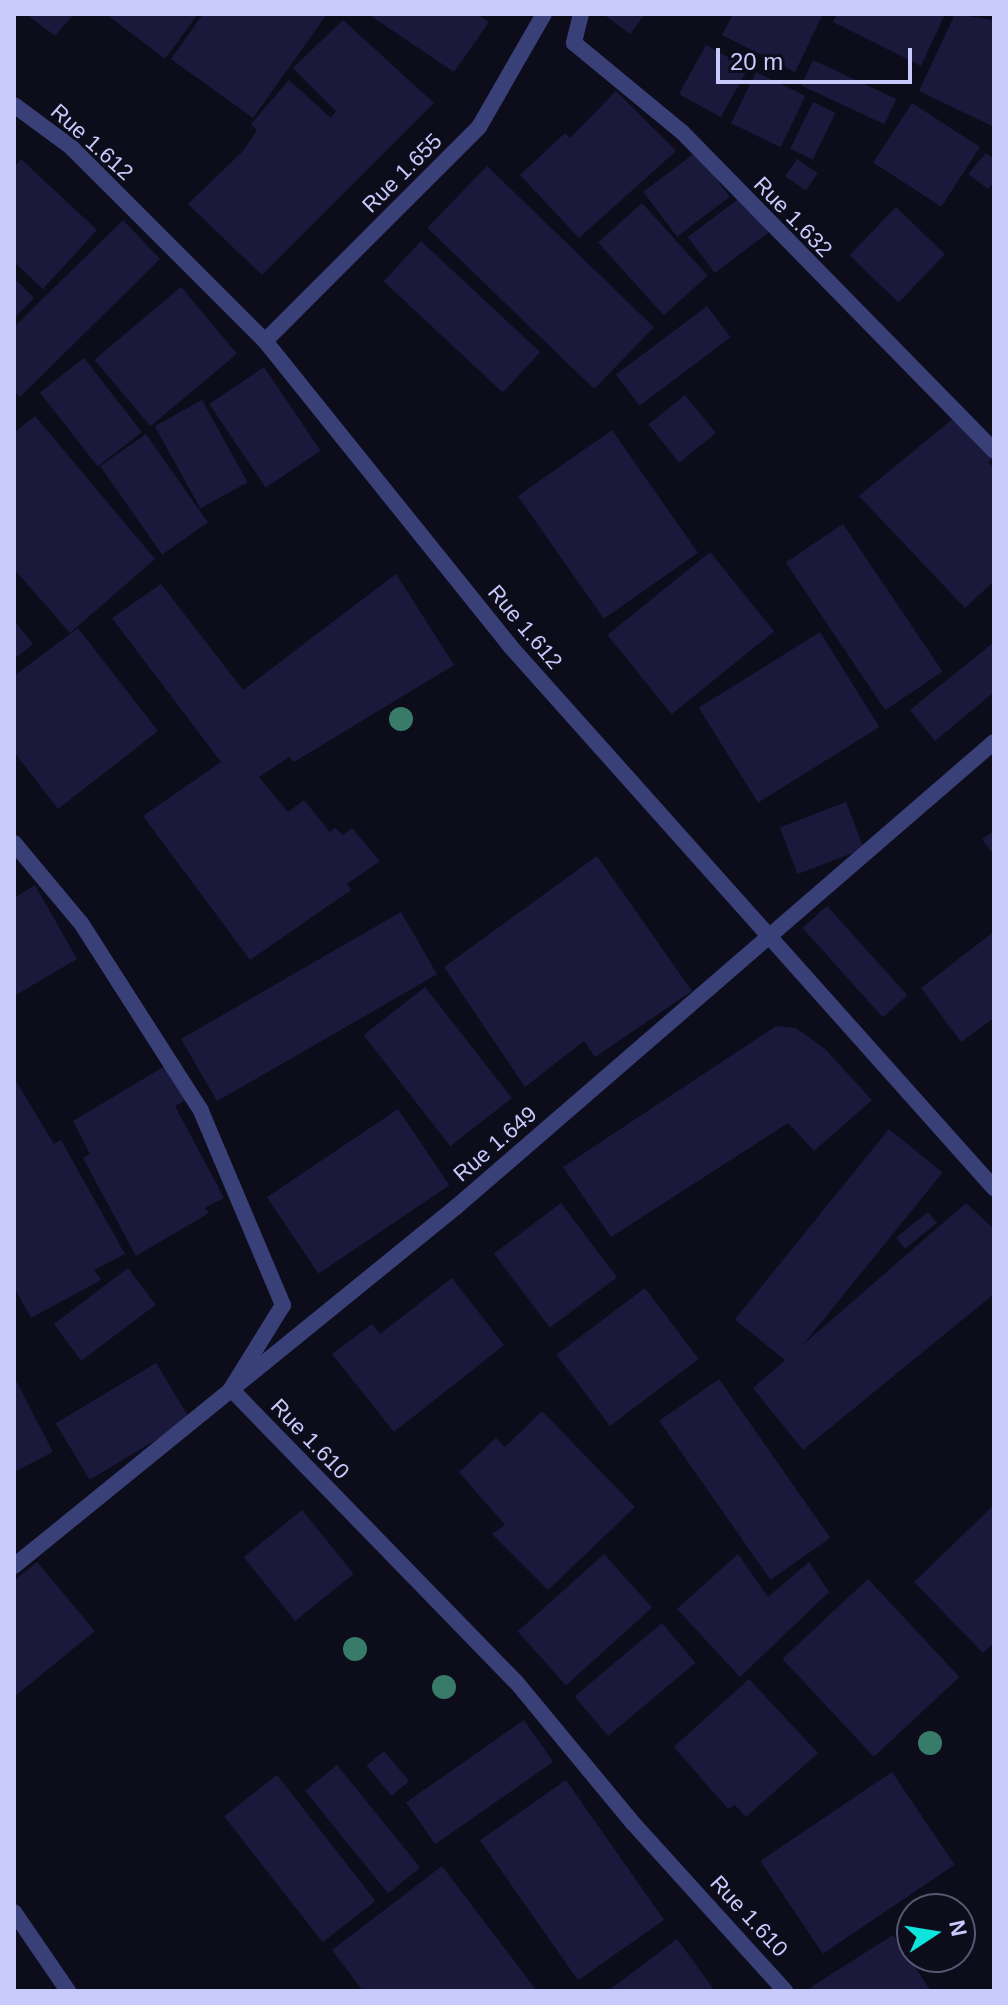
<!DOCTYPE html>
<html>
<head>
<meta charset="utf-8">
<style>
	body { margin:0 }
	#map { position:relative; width:1008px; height:2005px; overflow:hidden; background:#0c0c1b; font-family:Helvetica,sans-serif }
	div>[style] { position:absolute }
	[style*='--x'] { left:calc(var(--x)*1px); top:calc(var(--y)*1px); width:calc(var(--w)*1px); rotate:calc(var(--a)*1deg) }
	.building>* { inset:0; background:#1b193b; transform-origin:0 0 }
	.minor>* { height:16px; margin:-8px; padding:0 8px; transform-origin:8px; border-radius:8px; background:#393f77 }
	.trees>* { width:24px; height:24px; margin:-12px; border-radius:50%; background:#377b68 }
	span { translate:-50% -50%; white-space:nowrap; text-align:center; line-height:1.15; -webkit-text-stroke:6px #0c0c1b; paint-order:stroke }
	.street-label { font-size:22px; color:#c9cafc }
	.frame { position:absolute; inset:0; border:16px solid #c9cafc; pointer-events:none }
	.north { position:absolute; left:896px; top:1893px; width:80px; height:80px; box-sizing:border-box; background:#0c0c1b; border:2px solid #585875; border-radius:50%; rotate:78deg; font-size:22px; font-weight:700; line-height:32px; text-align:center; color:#c9cafc }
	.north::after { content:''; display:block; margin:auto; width:28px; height:36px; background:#0de4dc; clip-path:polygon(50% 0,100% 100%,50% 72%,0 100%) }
	.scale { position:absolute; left:716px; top:48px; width:196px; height:36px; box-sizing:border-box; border:4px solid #c9cafc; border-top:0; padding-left:10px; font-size:24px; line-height:28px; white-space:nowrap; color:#c9cafc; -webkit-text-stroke:6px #0c0c1b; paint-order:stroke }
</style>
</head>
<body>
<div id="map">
	<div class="building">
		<div style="clip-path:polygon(26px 14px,74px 14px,55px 36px)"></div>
		<div style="clip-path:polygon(106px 14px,198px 14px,165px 59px)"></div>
		<div style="clip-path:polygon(203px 14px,327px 14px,253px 118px,171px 59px)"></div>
		<div style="clip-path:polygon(368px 14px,477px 14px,489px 22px,454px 72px)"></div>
		<div style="clip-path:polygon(603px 14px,645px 14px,630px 34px)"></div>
		<div style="clip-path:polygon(733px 14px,823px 14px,795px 72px,722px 35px)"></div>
		<div style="clip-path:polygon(837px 14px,945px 14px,921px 66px,833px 22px)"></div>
		<div style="clip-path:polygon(955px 14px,994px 20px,994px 127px,919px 91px)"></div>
		<div style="clip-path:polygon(343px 20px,434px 103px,262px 275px,188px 204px,243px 151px,257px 130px,251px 124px,289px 80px,331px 118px,336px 111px,293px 68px)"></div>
		<div style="left:706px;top:45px;width:48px;height:56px;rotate:29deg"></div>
		<div style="left:813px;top:60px;width:92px;height:28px;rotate:25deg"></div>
		<div style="left:756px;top:72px;width:55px;height:57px;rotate:26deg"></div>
		<div style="clip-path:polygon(616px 91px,676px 151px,579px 238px,520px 175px,565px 133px,570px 138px)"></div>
		<div style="left:813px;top:102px;width:25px;height:52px;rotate:26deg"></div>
		<div style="left:912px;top:103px;width:81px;height:71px;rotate:33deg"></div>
		<div style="left:696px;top:152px;width:56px;height:66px;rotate:53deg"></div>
		<div style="clip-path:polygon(986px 153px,994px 159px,994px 182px,988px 189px,968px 174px)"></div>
		<div style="clip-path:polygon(21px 159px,97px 230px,43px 289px,14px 262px,14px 167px)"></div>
		<div style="left:797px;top:159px;width:25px;height:21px;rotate:34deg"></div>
		<div style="left:487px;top:166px;width:232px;height:86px;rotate:44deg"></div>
		<div style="left:750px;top:190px;width:45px;height:78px;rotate:53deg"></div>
		<div style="left:642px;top:203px;width:98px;height:59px;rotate:48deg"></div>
		<div style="left:896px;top:207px;width:68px;height:67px;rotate:44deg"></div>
		<div style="clip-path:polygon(123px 220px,160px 259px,20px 397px,14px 391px,14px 327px)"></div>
		<div style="left:421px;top:241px;width:163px;height:55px;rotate:43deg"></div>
		<div style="clip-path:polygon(14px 278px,34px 298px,14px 318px)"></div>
		<div style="left:181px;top:287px;width:87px;height:113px;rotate:50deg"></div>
		<div style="left:707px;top:306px;width:39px;height:114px;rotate:53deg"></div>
		<div style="left:84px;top:358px;width:94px;height:56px;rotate:52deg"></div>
		<div style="left:264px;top:367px;width:101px;height:66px;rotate:56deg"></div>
		<div style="left:685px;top:395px;width:49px;height:47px;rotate:51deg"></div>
		<div style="left:202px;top:400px;width:94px;height:54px;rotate:61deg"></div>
		<div style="clip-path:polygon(961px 412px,994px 457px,988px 462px,994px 468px,994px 581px,965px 608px,859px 496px)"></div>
		<div style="clip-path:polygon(35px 416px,155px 559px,70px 633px,14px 569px,14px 433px)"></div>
		<div style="left:612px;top:430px;width:150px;height:115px;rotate:55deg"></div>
		<div style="left:146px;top:434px;width:108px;height:56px;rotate:55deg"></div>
		<div style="left:843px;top:524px;width:178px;height:69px;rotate:56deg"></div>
		<div style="left:710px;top:552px;width:102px;height:132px;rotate:51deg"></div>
		<div style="clip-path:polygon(396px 574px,454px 665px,294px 762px,289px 757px,259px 777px,288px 812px,304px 800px,330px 832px,335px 828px,343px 835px,352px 828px,380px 861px,347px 884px,351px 890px,250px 960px,143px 816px,221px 762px,112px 618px,161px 584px,243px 690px)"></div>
		<div style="clip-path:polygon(14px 620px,33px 644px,14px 659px)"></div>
		<div style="clip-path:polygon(78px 628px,158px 731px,58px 809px,14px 752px,14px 676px)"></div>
		<div style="left:820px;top:632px;width:112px;height:143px;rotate:58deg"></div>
		<div style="clip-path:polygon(994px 642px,994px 692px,935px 741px,910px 710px)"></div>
		<div style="left:846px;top:802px;width:50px;height:71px;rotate:69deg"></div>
		<div style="clip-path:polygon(994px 831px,994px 855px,982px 839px)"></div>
		<div style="clip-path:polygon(597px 856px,692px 991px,595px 1057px,584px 1041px,525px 1087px,444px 967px)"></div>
		<div style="clip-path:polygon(35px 885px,77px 959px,14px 996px,14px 898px)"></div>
		<div style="left:827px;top:906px;width:120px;height:33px;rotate:48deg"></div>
		<div style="left:401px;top:912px;width:72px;height:254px;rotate:60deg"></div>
		<div style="clip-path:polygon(992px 933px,994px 1018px,961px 1042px,921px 988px)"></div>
		<div style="left:425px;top:987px;width:141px;height:78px;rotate:52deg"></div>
		<div style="clip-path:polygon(776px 1026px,796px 1028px,825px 1049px,872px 1100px,814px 1151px,788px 1123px,611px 1237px,563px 1167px)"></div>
		<div style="clip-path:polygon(165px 1066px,187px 1099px,175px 1106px,224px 1198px,205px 1208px,209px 1213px,136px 1256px,83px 1158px,90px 1154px,73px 1121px)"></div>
		<div style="clip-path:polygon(14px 1078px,54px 1144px,61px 1140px,125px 1254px,94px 1270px,101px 1280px,31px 1318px,14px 1287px)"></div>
		<div style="left:398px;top:1109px;width:92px;height:158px;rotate:56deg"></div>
		<div style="left:889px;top:1129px;width:69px;height:245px;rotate:39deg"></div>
		<div style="left:561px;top:1203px;width:93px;height:84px;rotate:53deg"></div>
		<div style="clip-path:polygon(966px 1203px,994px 1229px,994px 1294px,803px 1450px,753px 1388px)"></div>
		<div style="left:928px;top:1212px;width:14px;height:41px;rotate:51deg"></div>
		<div style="left:128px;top:1268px;width:46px;height:93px;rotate:53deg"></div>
		<div style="clip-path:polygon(452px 1278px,504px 1345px,394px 1432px,332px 1354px,372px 1324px,380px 1334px)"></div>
		<div style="left:645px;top:1288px;width:89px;height:111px;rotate:53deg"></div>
		<div style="left:156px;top:1363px;width:66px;height:117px;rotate:59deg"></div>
		<div style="clip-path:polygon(14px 1377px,53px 1452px,14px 1472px)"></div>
		<div style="left:719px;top:1379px;width:194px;height:73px;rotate:55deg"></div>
		<div style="clip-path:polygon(542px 1411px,635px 1507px,548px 1590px,492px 1534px,505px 1525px,459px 1472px,496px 1438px,505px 1447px)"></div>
		<div style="clip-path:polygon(994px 1505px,994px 1643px,983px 1653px,914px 1582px)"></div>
		<div style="left:302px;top:1510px;width:82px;height:75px;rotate:51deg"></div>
		<div style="left:604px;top:1554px;width:72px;height:116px;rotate:48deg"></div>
		<div style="clip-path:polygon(738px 1554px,768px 1597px,809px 1562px,829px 1592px,740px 1677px,677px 1609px)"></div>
		<div style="clip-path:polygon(37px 1562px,95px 1631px,14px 1697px,14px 1581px)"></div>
		<div style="left:868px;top:1579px;width:134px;height:117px;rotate:47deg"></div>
		<div style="left:662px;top:1623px;width:52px;height:114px;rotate:50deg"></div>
		<div style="clip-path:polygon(749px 1679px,818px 1753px,746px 1817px,735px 1805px,728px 1809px,674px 1747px)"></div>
		<div style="left:524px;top:1720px;width:51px;height:144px;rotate:55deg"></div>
		<div style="left:384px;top:1751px;width:39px;height:23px;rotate:50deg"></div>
		<div style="left:337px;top:1765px;width:132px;height:41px;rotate:51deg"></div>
		<div style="left:892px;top:1772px;width:112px;height:159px;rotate:56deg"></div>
		<div style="left:277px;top:1775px;width:160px;height:67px;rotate:52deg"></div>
		<div style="left:566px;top:1780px;width:171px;height:105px;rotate:55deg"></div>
		<div style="clip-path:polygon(442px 1866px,537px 1991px,363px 1991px,332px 1950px)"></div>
		<div style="clip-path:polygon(893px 1935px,931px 1991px,814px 1991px,811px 1987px)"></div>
		<div style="clip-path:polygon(677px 1939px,715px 1991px,608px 1991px)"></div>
	</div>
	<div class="minor">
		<div style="--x:581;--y:14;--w:30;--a:104"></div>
		<div style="--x:574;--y:43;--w:140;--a:39.5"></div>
		<div style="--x:682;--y:132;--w:446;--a:45.6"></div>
		<div style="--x:14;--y:105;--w:71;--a:36.4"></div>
		<div style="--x:71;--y:147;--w:274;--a:45"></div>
		<div style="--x:265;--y:341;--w:391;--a:51.2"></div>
		<div style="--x:510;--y:646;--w:727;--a:48.24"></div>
		<div style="--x:265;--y:341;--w:303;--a:-45"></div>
		<div style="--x:479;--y:127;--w:130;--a:-60.1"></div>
		<div style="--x:14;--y:843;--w:104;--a:50.1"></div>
		<div style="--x:81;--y:923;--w:223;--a:57.4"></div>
		<div style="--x:201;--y:1111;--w:211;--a:67.1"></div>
		<div style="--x:283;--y:1305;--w:99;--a:121.8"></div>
		<div style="--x:231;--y:1389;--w:410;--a:45.8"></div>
		<div style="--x:517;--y:1683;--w:180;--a:50.4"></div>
		<div style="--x:632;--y:1822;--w:228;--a:47.8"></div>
		<div style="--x:14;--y:1566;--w:569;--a:-39.08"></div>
		<div style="--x:456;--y:1207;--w:711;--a:-40.84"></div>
		<div style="--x:14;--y:1912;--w:96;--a:55.6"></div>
	</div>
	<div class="trees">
		<div style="left:401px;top:719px"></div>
		<div style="left:355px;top:1649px"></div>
		<div style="left:444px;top:1687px"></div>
		<div style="left:930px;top:1743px"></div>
	</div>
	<div class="street-label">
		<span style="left:92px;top:142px;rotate:42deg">Rue 1.612</span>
		<span style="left:402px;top:173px;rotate:-45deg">Rue 1.655</span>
		<span style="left:793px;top:217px;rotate:46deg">Rue 1.632</span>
		<span style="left:525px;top:627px;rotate:50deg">Rue 1.612</span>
		<span style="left:495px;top:1144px;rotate:-41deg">Rue 1.649</span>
		<span style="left:310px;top:1439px;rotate:46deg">Rue 1.610</span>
		<span style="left:749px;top:1916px;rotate:47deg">Rue 1.610</span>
	</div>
	<div class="frame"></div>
	<div class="north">N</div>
	<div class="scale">20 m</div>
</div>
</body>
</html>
